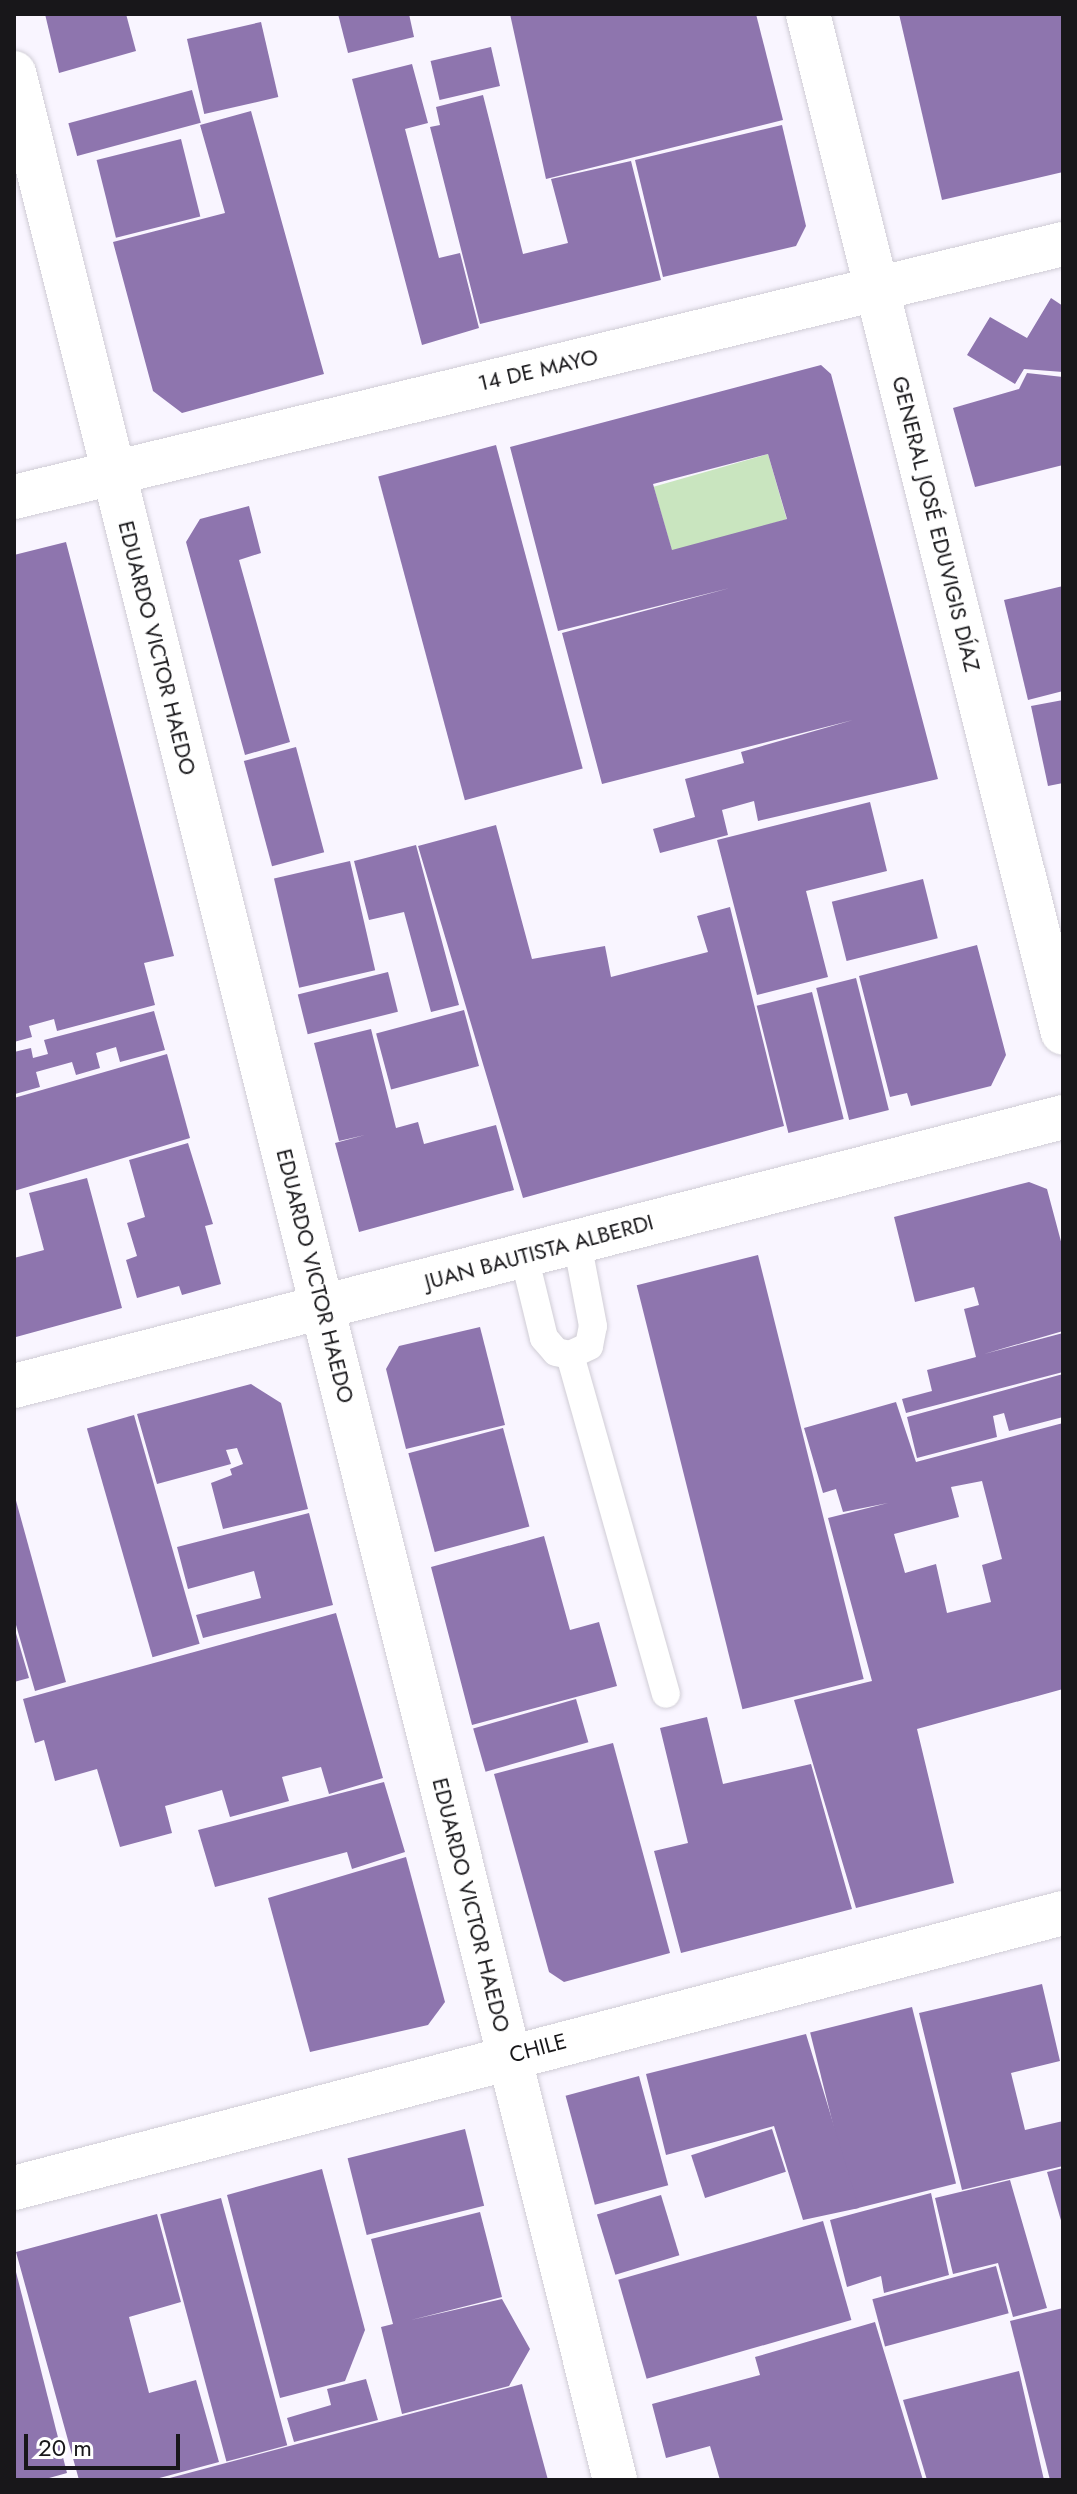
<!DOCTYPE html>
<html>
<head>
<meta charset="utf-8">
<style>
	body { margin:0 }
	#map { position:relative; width:1077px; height:2494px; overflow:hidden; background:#f9f5ff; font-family:Jost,sans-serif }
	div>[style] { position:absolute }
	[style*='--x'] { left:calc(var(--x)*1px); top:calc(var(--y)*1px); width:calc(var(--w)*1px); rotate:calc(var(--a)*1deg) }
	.green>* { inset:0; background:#c9e5bf; transform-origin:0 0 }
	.building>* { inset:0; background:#8e75ae; transform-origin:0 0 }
	.roads { filter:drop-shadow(0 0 2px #d0cdd6) drop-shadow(0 0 2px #d0cdd6) }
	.service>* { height:28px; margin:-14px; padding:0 14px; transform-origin:14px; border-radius:14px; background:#fff }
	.minor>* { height:44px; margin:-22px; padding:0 22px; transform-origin:22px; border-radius:22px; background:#fff }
	.tertiary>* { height:44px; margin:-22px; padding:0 22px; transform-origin:22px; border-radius:22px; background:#fff }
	span { translate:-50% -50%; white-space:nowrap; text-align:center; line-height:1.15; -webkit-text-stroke:8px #fff; paint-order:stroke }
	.street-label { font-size:22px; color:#18171a }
	.frame { position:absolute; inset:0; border:16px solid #18171a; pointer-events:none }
	.scale { position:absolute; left:24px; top:2434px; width:156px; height:36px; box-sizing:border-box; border:4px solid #18171a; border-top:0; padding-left:10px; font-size:24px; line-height:28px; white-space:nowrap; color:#18171a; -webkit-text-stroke:6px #fff; paint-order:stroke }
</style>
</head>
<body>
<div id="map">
	<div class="green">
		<div style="left:768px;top:454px;width:68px;height:119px;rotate:74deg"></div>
	</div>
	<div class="building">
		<div style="clip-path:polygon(45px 14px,126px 14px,136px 51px,59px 73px)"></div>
		<div style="clip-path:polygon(338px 14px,409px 14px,414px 37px,348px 53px)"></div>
		<div style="clip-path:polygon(510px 14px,756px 14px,783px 120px,546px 179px)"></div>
		<div style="clip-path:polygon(899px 14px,1063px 14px,1063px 172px,942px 200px)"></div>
		<div style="left:261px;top:22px;width:77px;height:76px;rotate:77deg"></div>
		<div style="left:491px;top:47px;width:40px;height:62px;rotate:77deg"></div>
		<div style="clip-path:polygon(412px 64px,428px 123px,405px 129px,439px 258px,460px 253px,479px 328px,422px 345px,352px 79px)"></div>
		<div style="left:192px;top:90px;width:34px;height:128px;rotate:75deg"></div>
		<div style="clip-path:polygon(483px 95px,523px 254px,568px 243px,551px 179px,631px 161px,661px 280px,480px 324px,430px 127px,440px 125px,436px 107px)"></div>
		<div style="clip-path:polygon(251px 111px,324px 374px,182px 413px,153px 391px,113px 242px,225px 213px,200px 125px)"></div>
		<div style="clip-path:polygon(782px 125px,806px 226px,796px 246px,663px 277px,635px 160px)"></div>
		<div style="left:181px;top:139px;width:80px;height:87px;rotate:76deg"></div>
		<div style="clip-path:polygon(1051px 298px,1063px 306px,1063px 372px,1024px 369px,1015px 384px,967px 355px,990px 317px,1027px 338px)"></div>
		<div style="clip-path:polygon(evenodd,821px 365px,831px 374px,938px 779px,758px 821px,754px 801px,722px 810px,728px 835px,660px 853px,653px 829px,695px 817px,685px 779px,744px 763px,741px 752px,853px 720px,602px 784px,562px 633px,730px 588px,558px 631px,510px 447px,821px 365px,768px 454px,787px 519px,672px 550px,653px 484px,768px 454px)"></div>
		<div style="clip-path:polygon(1027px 373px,1063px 377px,1063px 465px,975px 487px,953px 408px,1019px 389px)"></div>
		<div style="left:496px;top:445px;width:335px;height:122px;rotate:75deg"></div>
		<div style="clip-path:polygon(249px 506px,261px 553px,239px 560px,290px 742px,245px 755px,186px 542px,200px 519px)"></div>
		<div style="clip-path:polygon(66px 542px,174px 956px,144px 963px,155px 1005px,57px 1031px,54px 1019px,29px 1026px,32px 1037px,14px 1042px,14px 555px)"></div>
		<div style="clip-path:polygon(1063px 586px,1063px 691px,1028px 700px,1004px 600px)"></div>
		<div style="clip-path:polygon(1063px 700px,1063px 783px,1048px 786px,1031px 706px)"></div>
		<div style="left:296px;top:747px;width:109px;height:54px;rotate:75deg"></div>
		<div style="clip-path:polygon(870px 802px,887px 871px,806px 891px,828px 977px,757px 995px,717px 840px)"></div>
		<div style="clip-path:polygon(496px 825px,532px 959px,605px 946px,611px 977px,708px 952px,697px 916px,730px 907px,784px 1126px,523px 1198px,418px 846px)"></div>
		<div style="clip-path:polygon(416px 845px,459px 1005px,431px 1012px,404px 912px,369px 920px,354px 861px)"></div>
		<div style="left:350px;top:861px;width:112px;height:78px;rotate:77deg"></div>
		<div style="left:923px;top:879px;width:61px;height:94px;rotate:76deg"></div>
		<div style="clip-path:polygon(977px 945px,1006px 1055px,991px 1086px,911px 1106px,907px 1093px,890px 1097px,859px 976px)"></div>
		<div style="left:388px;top:972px;width:41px;height:93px;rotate:76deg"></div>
		<div style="left:856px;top:978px;width:136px;height:41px;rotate:76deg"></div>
		<div style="left:812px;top:992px;width:131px;height:57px;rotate:76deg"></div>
		<div style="left:464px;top:1010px;width:58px;height:91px;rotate:75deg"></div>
		<div style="clip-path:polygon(154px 1011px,165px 1050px,120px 1062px,116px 1047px,96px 1053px,100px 1068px,76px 1075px,72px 1062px,36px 1072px,40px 1087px,15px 1094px,14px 1052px,31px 1048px,33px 1058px,48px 1054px,44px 1040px)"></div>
		<div style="clip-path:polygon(371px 1029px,396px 1128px,418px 1122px,424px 1144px,496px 1125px,514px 1190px,359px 1232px,335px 1143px,365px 1135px,339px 1141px,314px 1043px)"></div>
		<div style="clip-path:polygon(167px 1054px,190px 1138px,14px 1191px,14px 1098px)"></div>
		<div style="clip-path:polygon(188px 1143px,213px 1224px,205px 1226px,221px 1284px,182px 1295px,179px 1286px,137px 1298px,126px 1260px,137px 1256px,127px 1223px,145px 1217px,129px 1160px)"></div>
		<div style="clip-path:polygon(87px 1178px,122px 1308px,16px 1337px,14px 1258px,44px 1250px,29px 1193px)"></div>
		<div style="clip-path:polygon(1029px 1182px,1047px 1189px,1063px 1249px,1063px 1331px,984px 1354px,1063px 1333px,1063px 1372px,906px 1413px,902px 1399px,932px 1391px,927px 1370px,976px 1357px,964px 1309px,979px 1305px,974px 1287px,915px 1302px,894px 1217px)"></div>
		<div style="left:758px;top:1255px;width:437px;height:125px;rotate:76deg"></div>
		<div style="clip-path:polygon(480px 1327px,505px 1425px,406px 1449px,386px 1369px,399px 1346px)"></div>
		<div style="clip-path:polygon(1063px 1374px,1063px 1417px,1009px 1431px,1004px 1413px,993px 1416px,997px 1437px,917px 1458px,907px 1417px)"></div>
		<div style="clip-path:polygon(251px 1384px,281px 1403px,308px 1509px,223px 1529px,211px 1483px,232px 1475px,230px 1469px,243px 1464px,237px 1448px,226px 1450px,231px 1464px,157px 1484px,137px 1414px)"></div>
		<div style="clip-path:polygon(evenodd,896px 1402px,916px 1462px,1063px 1423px,1063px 1689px,917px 1729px,954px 1883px,856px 1908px,794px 1700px,872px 1681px,828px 1518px,888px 1503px,843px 1512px,836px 1489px,823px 1493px,804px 1428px,896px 1402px,982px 1481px,1002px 1559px,982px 1565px,991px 1602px,947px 1613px,936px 1564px,905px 1573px,894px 1534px,959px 1517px,951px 1487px,982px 1481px)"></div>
		<div style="left:134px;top:1415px;width:238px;height:49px;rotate:74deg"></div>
		<div style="left:503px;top:1428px;width:102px;height:98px;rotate:75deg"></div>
		<div style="clip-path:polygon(15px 1497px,66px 1682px,35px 1691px,14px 1618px)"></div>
		<div style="clip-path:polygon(309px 1513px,333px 1605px,203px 1638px,196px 1615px,261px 1598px,254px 1571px,188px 1589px,177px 1547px)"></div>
		<div style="clip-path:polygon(544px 1536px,570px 1630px,599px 1622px,617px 1686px,472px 1725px,431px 1567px)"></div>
		<div style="clip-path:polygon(336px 1613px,383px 1778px,329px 1794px,321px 1767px,282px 1777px,289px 1801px,230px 1817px,222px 1790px,165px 1806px,172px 1833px,120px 1847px,97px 1769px,55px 1781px,44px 1740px,35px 1743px,23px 1699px)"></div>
		<div style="clip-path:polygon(15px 1630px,29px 1678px,14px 1682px,14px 1631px)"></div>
		<div style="left:576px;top:1699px;width:45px;height:107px;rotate:74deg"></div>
		<div style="clip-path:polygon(707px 1717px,723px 1784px,811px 1764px,852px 1909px,681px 1953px,654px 1851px,688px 1843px,660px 1728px)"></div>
		<div style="clip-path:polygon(613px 1743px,670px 1953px,564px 1982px,549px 1972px,494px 1774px)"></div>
		<div style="clip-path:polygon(384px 1782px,405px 1852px,352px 1869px,347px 1852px,215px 1887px,198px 1830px)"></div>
		<div style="clip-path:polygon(406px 1857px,445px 2002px,428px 2025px,310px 2052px,268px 1898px)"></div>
		<div style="clip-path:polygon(1042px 1984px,1060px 2061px,1011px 2073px,1025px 2130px,1063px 2121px,1063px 2166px,962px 2190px,919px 2013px)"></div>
		<div style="left:912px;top:2007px;width:182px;height:105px;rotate:76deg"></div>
		<div style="clip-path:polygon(806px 2034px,859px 2208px,803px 2220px,774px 2126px,666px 2155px,646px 2074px)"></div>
		<div style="left:639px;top:2076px;width:113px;height:76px;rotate:75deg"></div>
		<div style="left:465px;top:2129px;width:79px;height:121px;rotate:76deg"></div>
		<div style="left:772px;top:2129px;width:45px;height:85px;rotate:72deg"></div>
		<div style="clip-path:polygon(1063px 2168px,1063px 2224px,1062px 2224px,1047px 2172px)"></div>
		<div style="clip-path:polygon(322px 2169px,365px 2330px,345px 2381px,280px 2398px,227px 2195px)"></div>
		<div style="clip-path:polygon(1010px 2180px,1047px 2308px,1013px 2317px,998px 2263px,953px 2274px,935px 2198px)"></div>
		<div style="clip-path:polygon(931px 2193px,949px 2275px,884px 2293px,881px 2276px,847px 2287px,830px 2220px)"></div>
		<div style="left:661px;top:2195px;width:63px;height:67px;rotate:73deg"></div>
		<div style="left:221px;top:2198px;width:256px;height:63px;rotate:75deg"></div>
		<div style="clip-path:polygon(480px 2212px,502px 2297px,411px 2320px,502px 2299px,530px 2349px,509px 2386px,402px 2414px,381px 2327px,393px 2324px,371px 2239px)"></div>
		<div style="clip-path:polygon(157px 2214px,181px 2302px,129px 2317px,149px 2393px,196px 2380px,219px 2462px,152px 2480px,79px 2480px,16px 2252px)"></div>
		<div style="left:823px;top:2221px;width:103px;height:213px;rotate:74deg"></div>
		<div style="left:996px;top:2266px;width:49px;height:128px;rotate:75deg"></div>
		<div style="clip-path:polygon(15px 2268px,67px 2473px,42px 2480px,14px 2480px)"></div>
		<div style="clip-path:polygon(1063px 2308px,1063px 2478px,1050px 2480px,1010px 2321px)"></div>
		<div style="clip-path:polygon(875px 2322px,923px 2480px,720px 2480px,710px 2446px,666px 2458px,652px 2404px,760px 2375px,755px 2357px)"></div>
		<div style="clip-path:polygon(1019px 2371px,1044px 2480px,927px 2480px,903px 2400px)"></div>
		<div style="clip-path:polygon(366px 2379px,378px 2420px,294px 2442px,287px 2418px,331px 2405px,327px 2389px)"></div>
		<div style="clip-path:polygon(522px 2384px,548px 2480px,166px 2480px,166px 2479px)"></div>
	</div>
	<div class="roads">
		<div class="service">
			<div style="--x:524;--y:1256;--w:84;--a:76.3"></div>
			<div style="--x:544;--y:1338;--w:18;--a:49"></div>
			<div style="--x:556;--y:1352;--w:14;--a:12"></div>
			<div style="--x:570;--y:1355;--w:21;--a:-25"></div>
			<div style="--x:589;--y:1346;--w:20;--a:-79"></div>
			<div style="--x:593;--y:1326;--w:86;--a:-100.8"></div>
			<div style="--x:570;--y:1355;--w:352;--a:74.2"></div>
		</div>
		<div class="minor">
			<div style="--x:14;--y:497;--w:1079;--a:-13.56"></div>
			<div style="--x:14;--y:1386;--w:1083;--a:-14.38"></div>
			<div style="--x:14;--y:2188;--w:1084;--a:-14.69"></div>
		</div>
		<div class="tertiary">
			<div style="--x:808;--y:14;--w:1050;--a:75.95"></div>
			<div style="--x:14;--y:73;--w:2481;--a:75.98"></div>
		</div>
	</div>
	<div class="street-label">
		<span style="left:538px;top:370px;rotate:-13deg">14 DE MAYO</span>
		<span style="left:936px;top:524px;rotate:76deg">GENERAL JOSÉ EDUVIGIS DÍAZ</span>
		<span style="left:157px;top:648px;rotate:76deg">EDUARDO VICTOR HAEDO</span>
		<span style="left:539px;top:1252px;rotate:-15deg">JUAN BAUTISTA ALBERDI</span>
		<span style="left:315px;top:1276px;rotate:76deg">EDUARDO VICTOR HAEDO</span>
		<span style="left:471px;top:1905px;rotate:76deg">EDUARDO VICTOR HAEDO</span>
		<span style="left:538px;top:2048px;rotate:-15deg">CHILE</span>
	</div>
	<div class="frame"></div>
	<div class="scale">20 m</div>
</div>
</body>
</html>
